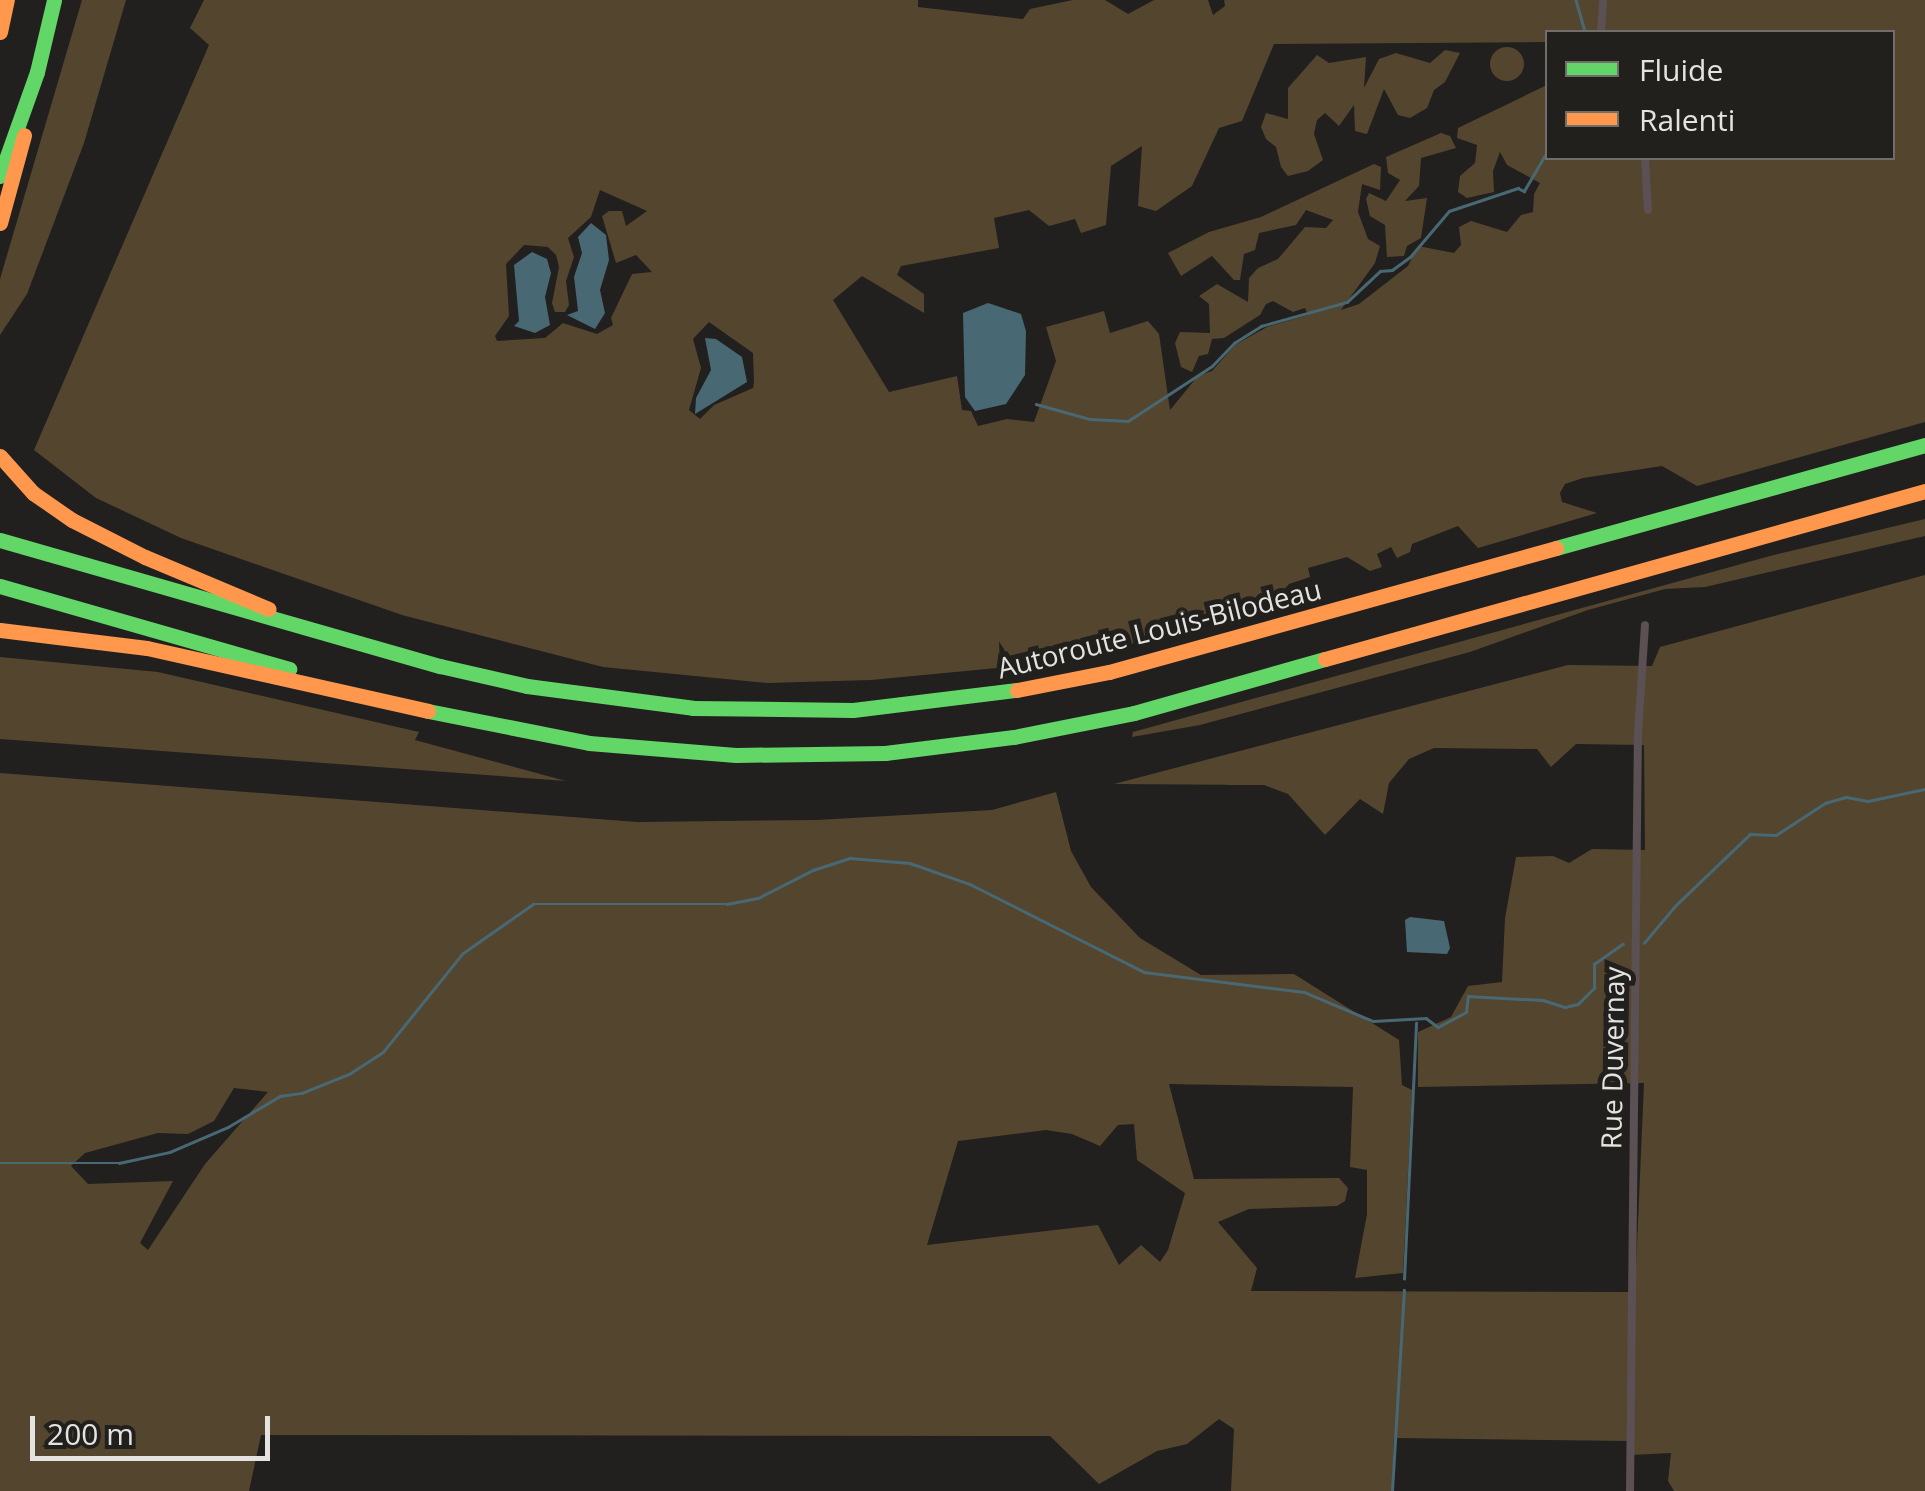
<!DOCTYPE html>
<html>
<head>
<meta charset="utf-8">
<style>
	body { margin:0 }
	#map { position:relative; width:1925px; height:1491px; overflow:hidden; background:#21201e; font-family:"Open Sans",sans-serif }
	div>[style] { position:absolute }
	[style*='--x'] { left:calc(var(--x)*1px); top:calc(var(--y)*1px); width:calc(var(--w)*1px); rotate:calc(var(--a)*1deg) }
	.forest>* { inset:0; background:#54452f }
	.round { border-radius:50% }
	.water>* { inset:0; background:#486874 }
	.stream>* { height:2.5px; margin:-1.25px; padding:0 1.25px; transform-origin:1.25px; border-radius:1.25px; background:#486874 }
	.street>* { height:8px; margin:-4px; padding:0 4px; transform-origin:4px; border-radius:4px; background:#5b5053 }
	.fast>* { height:15px; margin:-7.5px; padding:0 7.5px; transform-origin:7.5px; border-radius:7.5px; background:#63d668 }
	.slow>* { height:15px; margin:-7.5px; padding:0 7.5px; transform-origin:7.5px; border-radius:7.5px; background:#ff974d }
	span { translate:-50% -50%; white-space:nowrap; text-align:center; line-height:1.15; -webkit-text-stroke:10px #22201d; paint-order:stroke }
	.street-label { font-size:28px; color:#e5e3e1 }
	.legend { position:absolute; left:1545px; top:30px; width:350px; height:130px; box-sizing:border-box; background:#22201d; border:2px solid #706e6b; margin:0; padding:12px 18px; list-style:none; font-size:30px; color:#e5e3e1 }
	.legend li { display:flex; align-items:center; gap:20px; height:50px }
	.legend b { width:50px; border:2px solid #706e6b }
	.scale { position:absolute; left:30px; top:1416px; width:240px; height:45px; box-sizing:border-box; border:5px solid #e5e3e1; border-top:0; padding-left:12px; font-size:30px; line-height:35px; white-space:nowrap; color:#e5e3e1; -webkit-text-stroke:8px #22201d; paint-order:stroke }
</style>
</head>
<body>
<div id="map">
	<div class="forest">
		<div style="clip-path:polygon(82px 0,126px 0,84px 143px,27px 294px,0 335px,0 279px)"></div>
		<div style="clip-path:polygon(evenodd,204px 0,918px 0,918px 7px,1023px 19px,1030px 9px,1073px 0,1105px 0,1128px 14px,1154px 0,1208px 0,1213px 15px,1225px 6px,1224px 0,1925px 0,1925px 422px,1697px 486px,1662px 466px,1583px 478px,1565px 484px,1560px 493px,1562px 502px,1597px 513px,1478px 548px,1458px 526px,1412px 544px,1410px 552px,1397px 558px,1391px 547px,1377px 554px,1382px 567px,1370px 571px,1347px 557px,1308px 568px,1310px 577px,1289px 584px,1269px 606px,1116px 648px,1029px 665px,871px 680px,767px 683px,603px 667px,402px 615px,181px 538px,96px 498px,34px 450px,209px 45px,190px 28px,204px 0,1548px 32px,1892px 32px,1892px 158px,1548px 158px,1547px 85px,1458px 128px,1457px 138px,1477px 145px,1475px 163px,1460px 176px,1458px 192px,1467px 198px,1494px 192px,1493px 171px,1500px 152px,1507px 165px,1540px 183px,1534px 194px,1533px 212px,1521px 215px,1507px 232px,1471px 221px,1459px 227px,1461px 245px,1454px 253px,1418px 246px,1408px 266px,1359px 304px,1341px 310px,1375px 263px,1380px 246px,1368px 239px,1358px 212px,1362px 184px,1380px 190px,1381px 167px,1374px 164px,1261px 217px,1209px 232px,1168px 253px,1181px 276px,1212px 256px,1234px 280px,1240px 280px,1244px 254px,1255px 250px,1259px 233px,1296px 225px,1306px 210px,1333px 220px,1326px 228px,1305px 227px,1278px 259px,1258px 268px,1249px 278px,1248px 302px,1217px 284px,1199px 296px,1209px 304px,1210px 333px,1180px 332px,1175px 343px,1181px 367px,1192px 372px,1199px 356px,1208px 354px,1212px 339px,1224px 338px,1260px 315px,1266px 304px,1273px 301px,1293px 312px,1305px 308px,1308px 315px,1267px 327px,1235px 345px,1212px 371px,1198px 376px,1170px 410px,1159px 334px,1148px 321px,1110px 333px,1104px 311px,1046px 327px,1056px 361px,1034px 422px,1007px 419px,978px 426px,971px 411px,962px 410px,957px 376px,889px 392px,833px 300px,862px 276px,924px 313px,924px 294px,897px 275px,901px 266px,999px 248px,994px 218px,1029px 210px,1049px 226px,1075px 219px,1081px 233px,1106px 225px,1111px 166px,1142px 146px,1138px 206px,1156px 211px,1192px 186px,1219px 128px,1242px 121px,1274px 44px,1547px 42px,1548px 32px,204px 0,600px 190px,647px 211px,626px 226px,622px 211px,609px 211px,602px 216px,616px 263px,636px 255px,652px 272px,632px 274px,611px 318px,613px 325px,597px 334px,563px 323px,545px 338px,497px 341px,495px 336px,509px 316px,506px 264px,524px 245px,548px 247px,556px 255px,559px 267px,552px 303px,555px 312px,565px 312px,569px 305px,566px 281px,574px 257px,568px 238px,591px 217px,600px 190px,204px 0,709px 322px,753px 353px,754px 383px,753px 388px,714px 405px,700px 419px,689px 410px,701px 368px,693px 339px,709px 322px)"></div>
		<div class="round" style="left:1490px;top:47px;width:34px;height:34px"></div>
		<div style="clip-path:polygon(1445px 50px,1460px 53px,1445px 82px,1434px 90px,1427px 108px,1410px 118px,1398px 115px,1384px 89px,1367px 134px,1355px 131px,1354px 105px,1339px 126px,1325px 113px,1317px 120px,1314px 134px,1323px 160px,1308px 171px,1288px 176px,1281px 167px,1276px 147px,1266px 139px,1261px 127px,1266px 113px,1288px 119px,1288px 88px,1317px 55px,1329px 63px,1366px 57px,1364px 88px,1379px 59px,1396px 53px,1430px 63px)"></div>
		<div style="clip-path:polygon(1441px 133px,1450px 136px,1456px 148px,1421px 158px,1419px 186px,1405px 201px,1427px 198px,1421px 238px,1407px 246px,1404px 256px,1387px 257px,1385px 225px,1370px 216px,1366px 199px,1369px 193px,1386px 201px,1400px 180px,1388px 173px,1386px 157px)"></div>
		<div style="clip-path:polygon(1925px 519px,1925px 536px,1705px 587px,1665px 589px,1588px 610px,1470px 652px,1200px 725px,1132px 737px,1133px 732px,1770px 556px)"></div>
		<div style="clip-path:polygon(evenodd,1925px 575px,1925px 1491px,1674px 1491px,1668px 1481px,1671px 1453px,1631px 1455px,1630px 1441px,1394px 1438px,1392px 1491px,1231px 1491px,1234px 1429px,1219px 1419px,1187px 1444px,1157px 1451px,1099px 1484px,1050px 1436px,261px 1435px,249px 1491px,0 1491px,0 773px,637px 822px,817px 820px,992px 810px,1056px 792px,1071px 851px,1091px 887px,1140px 938px,1201px 975px,1294px 974px,1399px 1040px,1402px 1085px,1412px 1090px,1403px 1273px,1355px 1278px,1367px 1214px,1367px 1170px,1350px 1167px,1353px 1087px,1169px 1084px,1194px 1179px,1339px 1178px,1348px 1188px,1345px 1201px,1337px 1206px,1249px 1209px,1218px 1222px,1257px 1268px,1251px 1291px,1635px 1292px,1644px 1083px,1418px 1087px,1418px 1032px,1451px 1017px,1468px 986px,1502px 982px,1505px 918px,1516px 857px,1553px 856px,1569px 863px,1592px 849px,1645px 850px,1644px 745px,1576px 744px,1551px 767px,1537px 749px,1434px 748px,1409px 759px,1389px 783px,1383px 814px,1360px 799px,1325px 835px,1288px 794px,1264px 785px,1114px 784px,1568px 665px,1652px 666px,1660px 647px,1925px 575px,234px 1088px,268px 1092px,205px 1164px,148px 1250px,140px 1243px,173px 1181px,88px 1184px,71px 1166px,85px 1153px,158px 1133px,188px 1134px,214px 1121px,234px 1088px,1925px 575px,1134px 1124px,1137px 1160px,1185px 1193px,1168px 1250px,1160px 1262px,1141px 1245px,1119px 1265px,1098px 1225px,927px 1245px,958px 1141px,1046px 1130px,1072px 1134px,1100px 1146px,1118px 1125px,1134px 1124px)"></div>
		<div style="clip-path:polygon(0 657px,158px 672px,419px 732px,415px 740px,566px 781px,0 739px)"></div>
	</div>
	<div class="water">
		<div style="clip-path:polygon(591px 223px,606px 235px,609px 260px,600px 290px,605px 313px,595px 329px,567px 315px,578px 311px,574px 277px,582px 253px,578px 237px)"></div>
		<div style="clip-path:polygon(532px 252px,547px 259px,551px 273px,545px 297px,550px 325px,535px 333px,514px 326px,519px 321px,514px 265px)"></div>
		<div style="clip-path:polygon(988px 303px,1021px 314px,1026px 331px,1025px 375px,1006px 404px,975px 411px,965px 397px,963px 313px)"></div>
		<div style="clip-path:polygon(705px 338px,716px 339px,742px 357px,747px 382px,695px 414px,696px 398px,711px 370px)"></div>
		<div style="clip-path:polygon(1410px 917px,1444px 921px,1450px 948px,1447px 954px,1407px 952px,1405px 920px)"></div>
	</div>
	<div class="stream">
		<div style="--x:1576;--y:0;--w:33;--a:74"></div>
		<div style="--x:1036;--y:404;--w:56;--a:15.5"></div>
		<div style="--x:1090;--y:419;--w:38;--a:3"></div>
		<div style="--x:1128;--y:421;--w:100;--a:-33.2"></div>
		<div style="--x:1212;--y:366;--w:32;--a:-46"></div>
		<div style="--x:1234;--y:343;--w:32;--a:-32"></div>
		<div style="--x:1261;--y:326;--w:89;--a:-15.6"></div>
		<div style="--x:1347;--y:302;--w:45;--a:-43.2"></div>
		<div style="--x:1380;--y:271;--w:12;--a:-5"></div>
		<div style="--x:1392;--y:270;--w:22;--a:-36"></div>
		<div style="--x:1410;--y:257;--w:60;--a:-49.7"></div>
		<div style="--x:1449;--y:211;--w:73;--a:-18.4"></div>
		<div style="--x:1518;--y:188;--w:7;--a:27"></div>
		<div style="--x:1524;--y:191;--w:48;--a:-59.7"></div>
		<div style="--x:1644;--y:943;--w:48;--a:-50"></div>
		<div style="--x:1675;--y:906;--w:104;--a:-43.8"></div>
		<div style="--x:1750;--y:834;--w:26;--a:2"></div>
		<div style="--x:1776;--y:835;--w:59;--a:-33.1"></div>
		<div style="--x:1825;--y:803;--w:22;--a:-16"></div>
		<div style="--x:1846;--y:797;--w:22;--a:10"></div>
		<div style="--x:1868;--y:801;--w:58;--a:-11.9"></div>
		<div style="--x:0;--y:1163;--w:119;--a:0"></div>
		<div style="--x:119;--y:1163;--w:52;--a:-12.2"></div>
		<div style="--x:170;--y:1152;--w:63;--a:-23.3"></div>
		<div style="--x:228;--y:1127;--w:61;--a:-30.8"></div>
		<div style="--x:280;--y:1096;--w:22;--a:-8"></div>
		<div style="--x:302;--y:1093;--w:51;--a:-22"></div>
		<div style="--x:349;--y:1074;--w:40;--a:-32.9"></div>
		<div style="--x:383;--y:1052;--w:127;--a:-51.1"></div>
		<div style="--x:463;--y:953;--w:85;--a:-35"></div>
		<div style="--x:533;--y:904;--w:194;--a:0"></div>
		<div style="--x:727;--y:904;--w:32;--a:-11"></div>
		<div style="--x:758;--y:898;--w:62;--a:-27"></div>
		<div style="--x:813;--y:870;--w:39;--a:-18"></div>
		<div style="--x:850;--y:858;--w:60;--a:4.8"></div>
		<div style="--x:910;--y:863;--w:64;--a:19.3"></div>
		<div style="--x:970;--y:884;--w:195;--a:26.8"></div>
		<div style="--x:1144;--y:972;--w:161;--a:7.1"></div>
		<div style="--x:1304;--y:992;--w:75;--a:22.8"></div>
		<div style="--x:1373;--y:1021;--w:53;--a:-3.2"></div>
		<div style="--x:1426;--y:1018;--w:15;--a:37"></div>
		<div style="--x:1438;--y:1027;--w:32;--a:-28"></div>
		<div style="--x:1466;--y:1012;--w:16;--a:-83"></div>
		<div style="--x:1468;--y:996;--w:75;--a:3.1"></div>
		<div style="--x:1543;--y:1000;--w:23;--a:18"></div>
		<div style="--x:1565;--y:1007;--w:13;--a:-13"></div>
		<div style="--x:1578;--y:1004;--w:23;--a:-45"></div>
		<div style="--x:1594;--y:988;--w:24;--a:-90"></div>
		<div style="--x:1594;--y:964;--w:35;--a:-35"></div>
		<div style="--x:1404;--y:1279;--w:256;--a:-87.3"></div>
		<div style="--x:1392;--y:1491;--w:201;--a:-86.6"></div>
	</div>
	<div class="street">
		<div style="--x:1601;--y:32;--w:32;--a:-86"></div>
		<div style="--x:1645;--y:158;--w:52;--a:86.7"></div>
		<div style="--x:1630;--y:1491;--w:758;--a:-89.4"></div>
		<div style="--x:1638;--y:733;--w:108;--a:-86.3"></div>
	</div>
	<div class="fast">
		<div style="--x:0;--y:176;--w:110;--a:-70.4"></div>
		<div style="--x:37;--y:72;--w:74;--a:-76.7"></div>
		<div style="--x:0;--y:540;--w:458;--a:16"></div>
		<div style="--x:440;--y:666;--w:89;--a:12.9"></div>
		<div style="--x:527;--y:686;--w:167;--a:7.5"></div>
		<div style="--x:693;--y:708;--w:160;--a:0.7"></div>
		<div style="--x:853;--y:710;--w:165;--a:-7"></div>
		<div style="--x:1556;--y:548;--w:383;--a:-15.6"></div>
		<div style="--x:0;--y:586;--w:301;--a:16"></div>
		<div style="--x:428;--y:711;--w:164;--a:11.2"></div>
		<div style="--x:589;--y:743;--w:147;--a:4.7"></div>
		<div style="--x:736;--y:755;--w:149;--a:-0.8"></div>
		<div style="--x:885;--y:753;--w:130;--a:-7.1"></div>
		<div style="--x:1014;--y:737;--w:122;--a:-11.3"></div>
		<div style="--x:1134;--y:713;--w:198;--a:-15.8"></div>
	</div>
	<div class="slow">
		<div style="--x:0;--y:32;--w:33;--a:-78"></div>
		<div style="--x:0;--y:223;--w:91;--a:-74.7"></div>
		<div style="--x:0;--y:456;--w:50;--a:48.3"></div>
		<div style="--x:33;--y:493;--w:47;--a:34.7"></div>
		<div style="--x:72;--y:520;--w:82;--a:26.9"></div>
		<div style="--x:145;--y:557;--w:134;--a:22.8"></div>
		<div style="--x:0;--y:630;--w:148;--a:7"></div>
		<div style="--x:147;--y:648;--w:288;--a:12.6"></div>
		<div style="--x:1325;--y:659;--w:623;--a:-15.64"></div>
		<div style="--x:1017;--y:690;--w:94;--a:-11.1"></div>
		<div style="--x:1109;--y:672;--w:464;--a:-15.5"></div>
	</div>
	<div class="street-label">
		<span style="left:1159px;top:628px;rotate:-14deg">Autoroute Louis-Bilodeau</span>
		<span style="left:1612px;top:1058px;rotate:-89deg">Rue Duvernay</span>
	</div>
	<ul class="legend">
	<li><b style="height:12px;background:#63d668"></b>Fluide</li>
	<li><b style="height:12px;background:#ff974d"></b>Ralenti</li>
	</ul>
	<div class="scale">200 m</div>
</div>
</body>
</html>
